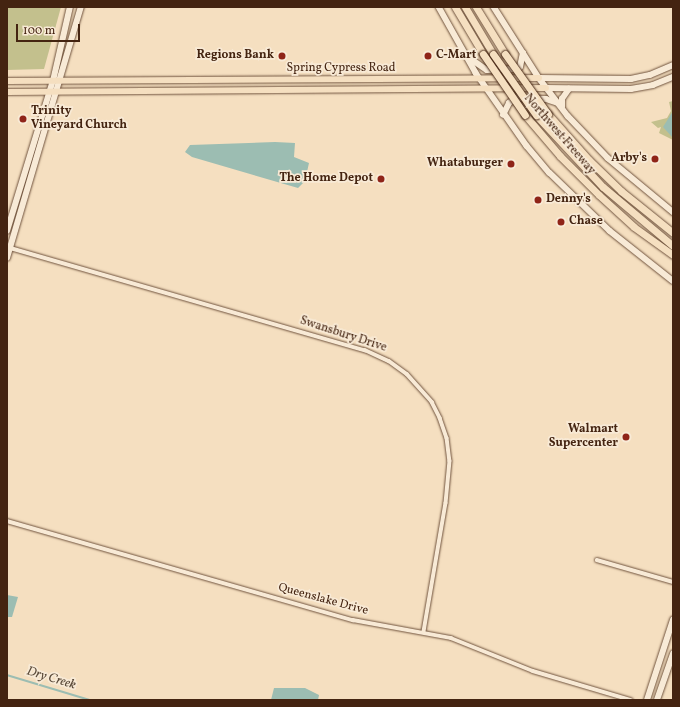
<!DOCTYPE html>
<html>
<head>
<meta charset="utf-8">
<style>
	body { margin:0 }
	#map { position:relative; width:680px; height:707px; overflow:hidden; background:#f5dfc0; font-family:Vollkorn,serif }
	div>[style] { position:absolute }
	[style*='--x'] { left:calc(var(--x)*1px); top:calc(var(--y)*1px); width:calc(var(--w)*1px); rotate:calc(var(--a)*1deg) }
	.green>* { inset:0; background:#c3c08d }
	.water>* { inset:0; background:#9cbdb2 }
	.stream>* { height:1.5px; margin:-0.75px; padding:0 0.75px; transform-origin:0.75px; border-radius:0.75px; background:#9cbdb2 }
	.roads { filter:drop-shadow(0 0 1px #70533d) drop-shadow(0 0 1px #70533d) }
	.street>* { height:3.5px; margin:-1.75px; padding:0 1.75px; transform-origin:1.75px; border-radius:1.75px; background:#f8ead6 }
	.secondary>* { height:5.5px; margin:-2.75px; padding:0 2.75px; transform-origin:2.75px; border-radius:2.75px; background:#f8ead6 }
	.primary>* { height:6px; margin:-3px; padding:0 3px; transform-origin:3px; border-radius:3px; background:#f5dfc0 }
	.highway>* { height:7px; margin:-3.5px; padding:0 3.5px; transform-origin:3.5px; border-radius:3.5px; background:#f5dfc0 }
	.bridges { filter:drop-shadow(0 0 1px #442411) drop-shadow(0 0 1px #442411) }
	.highway-bridge>* { height:7px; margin:-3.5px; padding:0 3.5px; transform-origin:3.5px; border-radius:3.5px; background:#f5dfc0 }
	.dots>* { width:11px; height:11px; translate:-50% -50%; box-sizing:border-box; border:2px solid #f8ead6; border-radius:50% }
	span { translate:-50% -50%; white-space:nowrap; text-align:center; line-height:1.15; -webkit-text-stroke:3.5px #f8ead6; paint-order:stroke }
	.poi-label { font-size:12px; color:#442411; font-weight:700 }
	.right { translate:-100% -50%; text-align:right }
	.left { translate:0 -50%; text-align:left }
	.street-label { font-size:12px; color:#442411 }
	.water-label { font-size:13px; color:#5a4a39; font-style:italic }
	.frame { position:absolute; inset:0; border:8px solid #442411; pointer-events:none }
	.scale { position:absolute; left:16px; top:24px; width:64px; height:18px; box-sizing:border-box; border:2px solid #442411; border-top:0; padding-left:5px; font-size:12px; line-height:14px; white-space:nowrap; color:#442411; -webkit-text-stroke:3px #f8ead6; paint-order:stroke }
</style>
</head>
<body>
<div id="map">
	<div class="green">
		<div style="clip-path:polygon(7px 7px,61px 7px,44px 69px,7px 70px)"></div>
		<div style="clip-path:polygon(673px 101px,673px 140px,659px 133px,661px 127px,658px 128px,651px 122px,667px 118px,671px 111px,669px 102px)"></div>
	</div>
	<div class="water">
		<div style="clip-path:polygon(673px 111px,673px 138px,663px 127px)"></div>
		<div style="clip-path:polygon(275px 142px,295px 143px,294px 157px,309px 163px,305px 181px,298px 188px,192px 157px,185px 152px,190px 145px)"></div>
		<div style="clip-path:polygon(7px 595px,18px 597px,12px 617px,7px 617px)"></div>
		<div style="clip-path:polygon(274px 688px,305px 688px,319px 695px,318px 700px,271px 700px)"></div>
	</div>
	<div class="stream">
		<div style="--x:7;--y:675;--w:87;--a:16.8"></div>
	</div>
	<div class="roads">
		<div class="street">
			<div style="--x:7;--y:247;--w:373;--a:16.1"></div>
			<div style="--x:365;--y:350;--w:26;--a:25"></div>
			<div style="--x:389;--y:361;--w:22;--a:36"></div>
			<div style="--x:407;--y:374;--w:38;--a:48"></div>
			<div style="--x:432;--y:402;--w:18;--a:63"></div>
			<div style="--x:440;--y:418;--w:21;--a:71"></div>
			<div style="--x:447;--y:438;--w:23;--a:83"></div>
			<div style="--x:450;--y:461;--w:42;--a:95.4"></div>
			<div style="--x:446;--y:503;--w:131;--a:99.7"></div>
			<div style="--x:7;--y:521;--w:360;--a:16"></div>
			<div style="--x:353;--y:620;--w:100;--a:10.4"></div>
			<div style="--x:451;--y:638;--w:88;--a:21.9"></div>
			<div style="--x:533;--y:671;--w:102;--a:16.5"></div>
			<div style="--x:597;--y:560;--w:79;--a:16.1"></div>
		</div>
		<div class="secondary">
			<div style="--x:439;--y:7;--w:76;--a:60.7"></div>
			<div style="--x:476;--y:73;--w:89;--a:55.1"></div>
			<div style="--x:527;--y:146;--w:35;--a:50"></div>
			<div style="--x:550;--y:173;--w:83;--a:44"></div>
			<div style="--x:610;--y:231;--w:80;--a:38.4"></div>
			<div style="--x:494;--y:7;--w:84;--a:57.6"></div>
			<div style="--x:539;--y:78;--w:48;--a:52.7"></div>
			<div style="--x:568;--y:116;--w:58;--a:46.4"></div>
			<div style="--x:608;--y:158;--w:85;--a:39.7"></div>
			<div style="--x:467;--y:56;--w:24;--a:35"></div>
			<div style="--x:487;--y:70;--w:28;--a:-2"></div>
			<div style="--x:515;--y:69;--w:5;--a:-22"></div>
			<div style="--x:520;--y:67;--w:14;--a:-78"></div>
			<div style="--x:539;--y:78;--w:92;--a:0.6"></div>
			<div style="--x:631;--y:79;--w:19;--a:-12"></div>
			<div style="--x:650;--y:75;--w:25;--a:-23"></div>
			<div style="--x:546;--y:88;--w:85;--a:0.7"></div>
			<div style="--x:631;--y:89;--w:22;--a:-10"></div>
			<div style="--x:653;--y:85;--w:22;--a:-22"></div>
			<div style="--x:562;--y:107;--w:8;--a:-90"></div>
			<div style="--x:562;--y:99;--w:12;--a:-55"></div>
			<div style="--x:503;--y:115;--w:13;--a:-63"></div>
			<div style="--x:509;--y:103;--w:9;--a:-36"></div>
			<div style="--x:516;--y:98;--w:30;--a:2"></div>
			<div style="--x:546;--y:99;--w:13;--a:18"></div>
			<div style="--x:7;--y:231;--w:157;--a:-73"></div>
			<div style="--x:53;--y:81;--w:76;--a:-77.1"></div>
			<div style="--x:7;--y:258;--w:262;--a:-73.6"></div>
			<div style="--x:647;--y:700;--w:84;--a:-72"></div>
			<div style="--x:657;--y:700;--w:49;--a:-70.8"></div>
		</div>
		<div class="primary">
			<div style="--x:7;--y:81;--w:532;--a:-0.32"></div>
			<div style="--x:7;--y:92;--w:539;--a:-0.43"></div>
		</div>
		<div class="highway">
			<div style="--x:455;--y:7;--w:55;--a:59.2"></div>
			<div style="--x:465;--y:7;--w:55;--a:59.2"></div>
			<div style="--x:476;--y:7;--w:55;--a:58.3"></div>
			<div style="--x:548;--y:114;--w:62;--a:48.3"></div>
			<div style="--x:589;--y:160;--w:45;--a:44.1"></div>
			<div style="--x:621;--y:191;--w:67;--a:38.9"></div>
			<div style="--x:525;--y:115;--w:54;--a:49.5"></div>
			<div style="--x:560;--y:156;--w:55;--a:45"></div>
			<div style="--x:599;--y:195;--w:47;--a:42.4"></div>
			<div style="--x:634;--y:227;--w:48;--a:35.7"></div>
			<div style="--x:536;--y:115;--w:98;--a:47.1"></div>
			<div style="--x:603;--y:187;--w:92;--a:40.1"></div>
		</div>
	</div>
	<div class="bridges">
		<div class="highway-bridge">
			<div style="--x:483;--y:54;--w:74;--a:55.5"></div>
			<div style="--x:493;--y:54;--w:75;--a:54.8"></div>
			<div style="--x:505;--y:54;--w:74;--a:54.4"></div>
		</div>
	</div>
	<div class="dots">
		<div style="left:282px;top:56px;background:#8f2418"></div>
		<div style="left:428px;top:56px;background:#8f2418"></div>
		<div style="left:23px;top:119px;background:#8f2418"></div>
		<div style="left:655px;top:159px;background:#8f2418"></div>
		<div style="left:511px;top:164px;background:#8f2418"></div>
		<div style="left:381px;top:179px;background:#8f2418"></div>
		<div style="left:538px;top:200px;background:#8f2418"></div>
		<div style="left:561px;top:222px;background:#8f2418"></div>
		<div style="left:626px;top:437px;background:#8f2418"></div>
	</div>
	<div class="poi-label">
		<span class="right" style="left:274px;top:56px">Regions Bank</span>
		<span class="left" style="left:436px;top:56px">C-Mart</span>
		<span class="left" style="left:31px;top:119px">Trinity<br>Vineyard Church</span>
		<span class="right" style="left:647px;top:159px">Arby's</span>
		<span class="right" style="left:503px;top:164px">Whataburger</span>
		<span class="right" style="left:373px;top:179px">The Home Depot</span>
		<span class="left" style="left:546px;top:200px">Denny's</span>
		<span class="left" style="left:569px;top:222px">Chase</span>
		<span class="right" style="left:618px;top:437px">Walmart<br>Supercenter</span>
	</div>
	<div class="street-label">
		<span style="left:341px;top:69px">Spring Cypress Road</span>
		<span style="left:559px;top:135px;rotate:49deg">Northwest Freeway</span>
		<span style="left:343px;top:335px;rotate:18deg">Swansbury Drive</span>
		<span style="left:323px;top:600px;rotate:15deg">Queenslake Drive</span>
	</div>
	<div class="water-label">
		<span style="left:51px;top:679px;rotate:17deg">Dry Creek</span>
	</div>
	<div class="frame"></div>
	<div class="scale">100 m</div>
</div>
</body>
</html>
